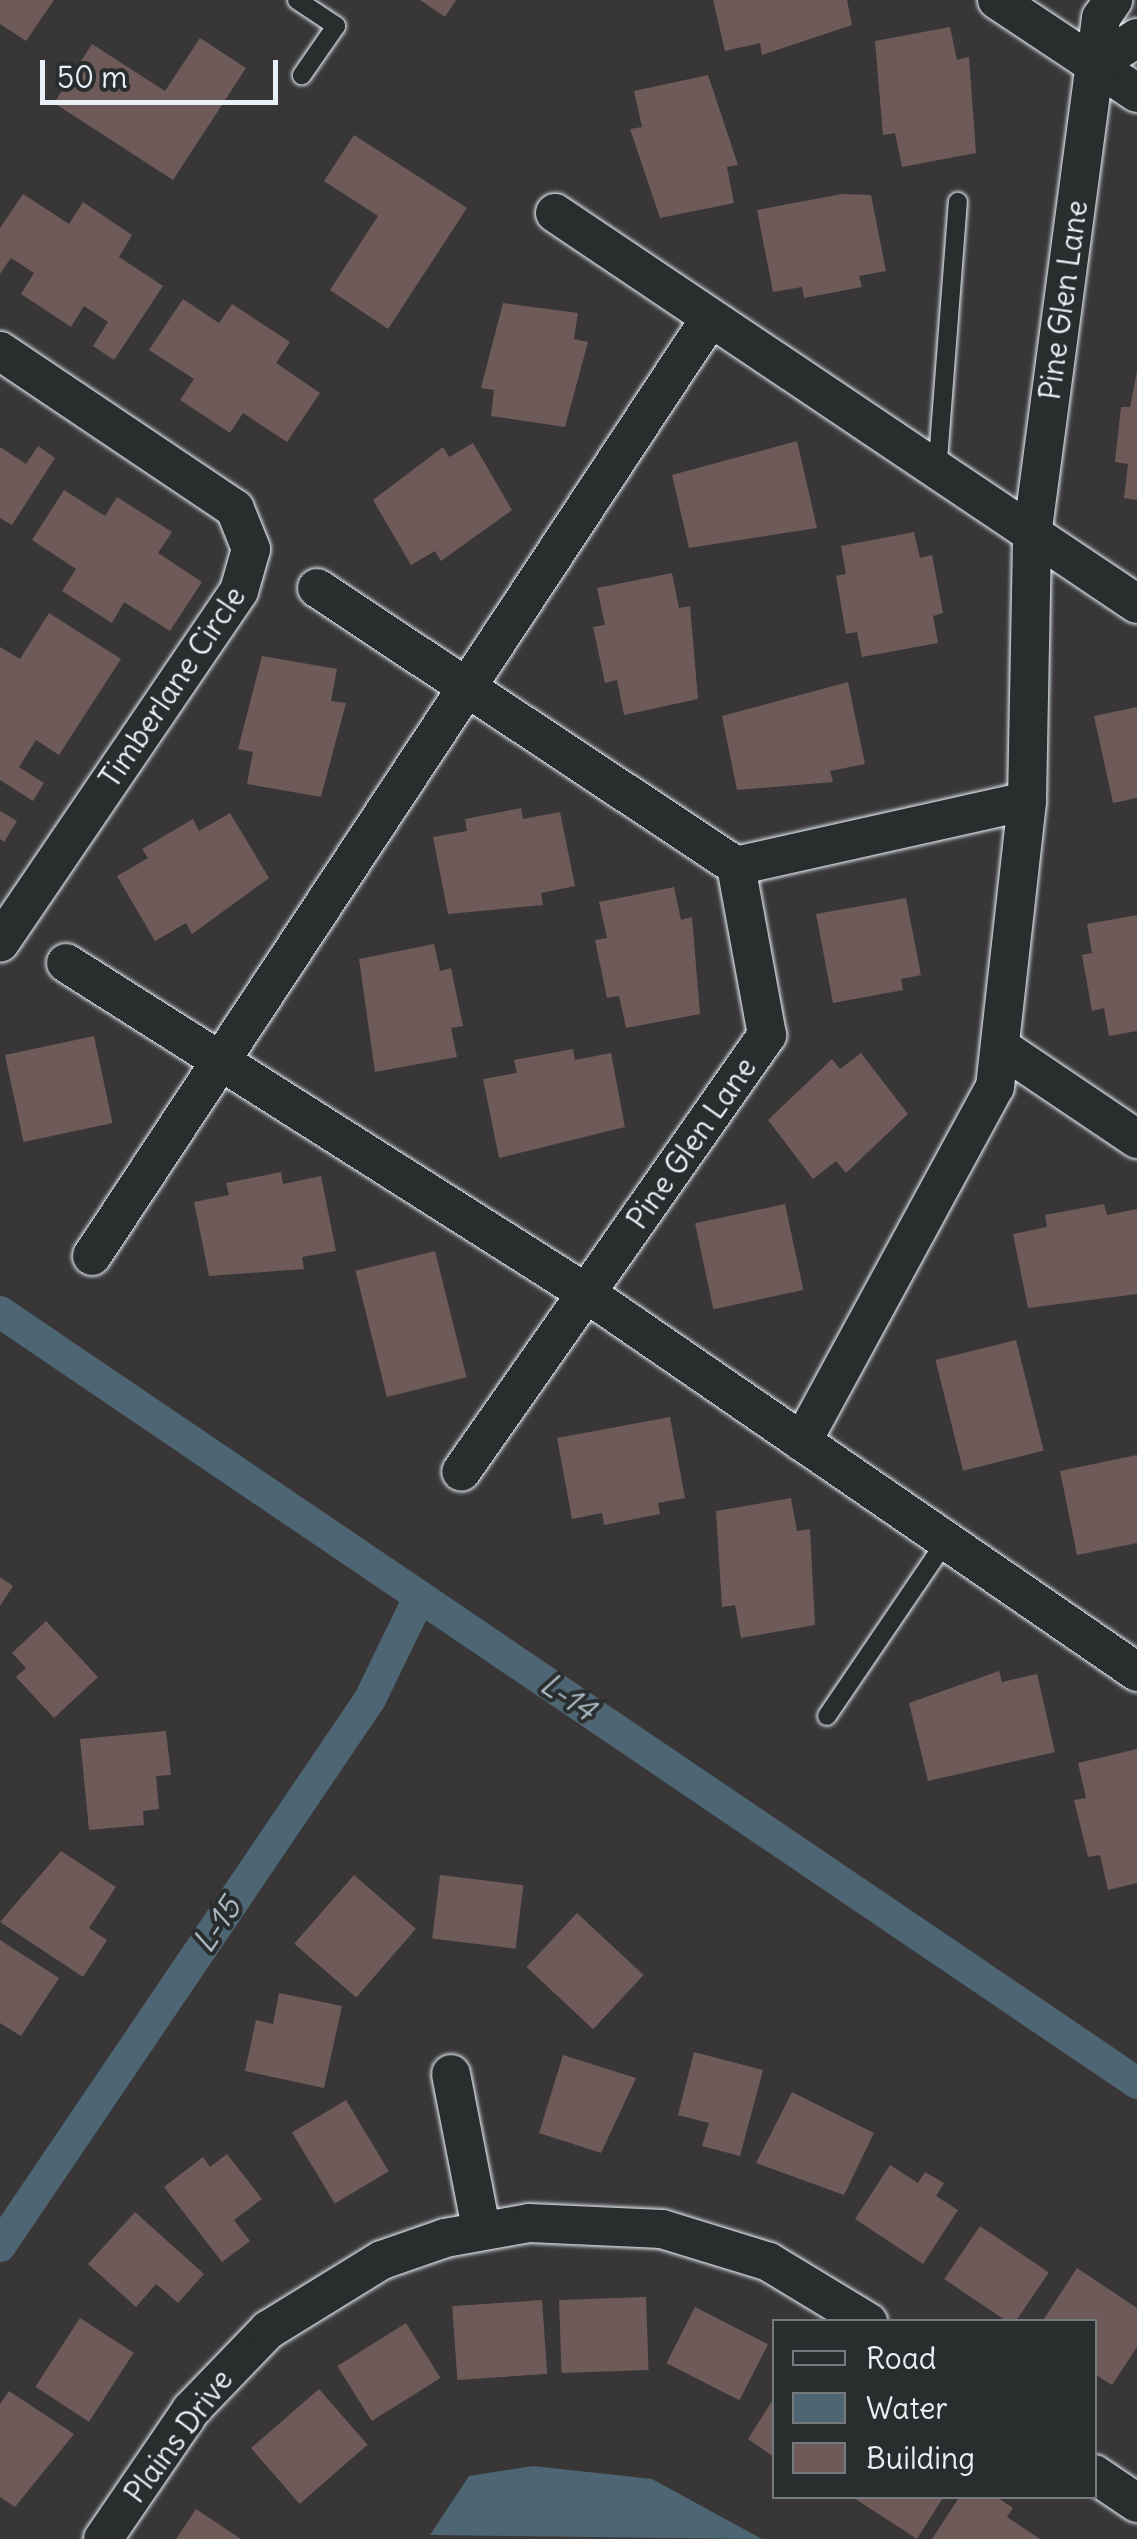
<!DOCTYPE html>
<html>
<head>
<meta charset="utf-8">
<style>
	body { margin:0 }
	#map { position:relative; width:1137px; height:2539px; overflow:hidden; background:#383637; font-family:Delius,sans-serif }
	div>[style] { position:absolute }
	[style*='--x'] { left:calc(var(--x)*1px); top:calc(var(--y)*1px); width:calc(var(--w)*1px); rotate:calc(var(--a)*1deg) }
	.water>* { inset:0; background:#4e6673 }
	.canal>* { height:32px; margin:-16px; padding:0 16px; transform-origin:16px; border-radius:16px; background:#4e6673 }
	.building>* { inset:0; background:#6e5b59; transform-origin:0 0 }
	.roads { filter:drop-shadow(0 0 2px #e8f1f8) drop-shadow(0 0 2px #e8f1f8) }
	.lane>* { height:18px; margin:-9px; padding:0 9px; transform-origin:9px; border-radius:9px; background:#2a2d2e }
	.street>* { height:38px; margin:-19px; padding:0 19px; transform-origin:19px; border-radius:19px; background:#2a2d2e }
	span { translate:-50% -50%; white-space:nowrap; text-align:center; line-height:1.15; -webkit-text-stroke:8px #2a2d2e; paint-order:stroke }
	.street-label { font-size:30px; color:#e8f1f8 }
	.water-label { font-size:32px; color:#aab9c3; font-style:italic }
	.legend { position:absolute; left:772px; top:2319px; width:325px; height:180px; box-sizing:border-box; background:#2a2d2e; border:2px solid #767b7f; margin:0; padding:12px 18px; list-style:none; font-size:30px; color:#e8f1f8 }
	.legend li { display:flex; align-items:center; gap:20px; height:50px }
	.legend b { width:50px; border:2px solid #767b7f }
	.scale { position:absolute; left:40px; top:60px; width:238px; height:45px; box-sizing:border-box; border:5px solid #e8f1f8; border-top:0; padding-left:12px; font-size:30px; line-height:35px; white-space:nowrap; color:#e8f1f8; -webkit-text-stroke:8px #2a2d2e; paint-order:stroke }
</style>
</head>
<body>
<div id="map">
	<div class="water">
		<div style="clip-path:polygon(533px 2466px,652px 2479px,762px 2539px,430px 2535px,469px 2476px)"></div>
	</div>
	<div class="canal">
		<div style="--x:0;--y:1312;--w:1374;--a:34.14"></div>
		<div style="--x:0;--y:2246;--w:660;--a:-55.92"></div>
		<div style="--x:370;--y:1699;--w:114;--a:-64.1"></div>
	</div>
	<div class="building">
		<div style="clip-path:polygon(0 0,54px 0,26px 41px,0 24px)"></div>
		<div style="clip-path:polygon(420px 0,456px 0,445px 17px)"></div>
		<div style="clip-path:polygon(713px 0,847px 0,852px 25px,762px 55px,760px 43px,725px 51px)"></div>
		<div style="clip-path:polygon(950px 27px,957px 60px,969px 57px,976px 153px,902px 167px,895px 133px,883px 135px,875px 41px)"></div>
		<div style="clip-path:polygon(200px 38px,246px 68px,173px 180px,54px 103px,92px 44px,165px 91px)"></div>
		<div style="clip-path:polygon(708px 75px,738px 165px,727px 167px,734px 203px,660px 218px,630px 129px,642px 127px,634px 91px)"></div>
		<div style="clip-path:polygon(354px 135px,467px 208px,388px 329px,330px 290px,378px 216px,324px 181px)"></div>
		<div style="clip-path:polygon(23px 194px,69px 224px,83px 202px,132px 235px,119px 257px,163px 286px,114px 360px,93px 346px,108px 322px,84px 306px,71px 327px,21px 294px,34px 273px,11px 258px,0 274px,0 228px)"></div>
		<div style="clip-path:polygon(842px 194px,871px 195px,886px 271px,859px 276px,862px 287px,804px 298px,802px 287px,773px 292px,757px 210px)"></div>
		<div style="clip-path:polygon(183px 299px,219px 323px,232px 304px,290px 342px,276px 363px,320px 393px,287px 442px,243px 413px,230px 433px,180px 400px,194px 379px,149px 350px)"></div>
		<div style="clip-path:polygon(503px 303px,578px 313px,574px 339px,588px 342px,565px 427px,491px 416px,494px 390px,481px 388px)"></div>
		<div style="clip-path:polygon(1137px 371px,1137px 500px,1124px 498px,1128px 464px,1115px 462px,1121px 407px,1130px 407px)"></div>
		<div style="clip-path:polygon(797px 441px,817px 528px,689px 548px,672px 475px)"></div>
		<div style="clip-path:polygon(473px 443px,512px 510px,441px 561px,435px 551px,411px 565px,373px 500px,443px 447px,449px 457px)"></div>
		<div style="clip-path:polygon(38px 446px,55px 458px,12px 525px,0 518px,0 447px,26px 464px)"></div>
		<div style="clip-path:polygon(64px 490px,105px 516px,117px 497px,172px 532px,158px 553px,202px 582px,170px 631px,124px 602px,112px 623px,62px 591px,76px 569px,32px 540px)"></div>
		<div style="clip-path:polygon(914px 532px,920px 558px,932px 555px,943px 613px,933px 616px,938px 643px,862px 657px,857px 632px,846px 634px,836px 576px,846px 574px,841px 546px)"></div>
		<div style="clip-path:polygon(672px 573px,679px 608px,690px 606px,698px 699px,624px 715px,617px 680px,605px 683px,593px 627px,605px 625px,597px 588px)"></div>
		<div style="clip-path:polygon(49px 613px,121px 659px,59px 755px,36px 740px,19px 767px,44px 783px,33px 801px,0 780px,0 647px,20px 659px)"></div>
		<div style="clip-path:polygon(262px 656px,337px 669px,331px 701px,346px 703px,321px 797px,247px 784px,253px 752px,238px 749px)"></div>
		<div style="clip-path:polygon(848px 682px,865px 764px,830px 771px,833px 782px,737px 790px,722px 716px)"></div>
		<div style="clip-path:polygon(1137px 707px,1137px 798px,1113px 803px,1094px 716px)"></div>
		<div style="clip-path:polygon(521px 808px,523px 819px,560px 812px,575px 886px,541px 893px,543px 905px,448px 914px,433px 837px,467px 831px,465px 819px)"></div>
		<div style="clip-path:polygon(0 811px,17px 821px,4px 842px,0 839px)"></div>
		<div style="clip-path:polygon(230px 813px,269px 878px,192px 934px,186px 923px,155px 941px,117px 876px,148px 858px,142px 849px,193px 819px,199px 831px)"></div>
		<div style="clip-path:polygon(674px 887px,681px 920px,692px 917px,700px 1014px,626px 1028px,619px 996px,607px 998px,595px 940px,607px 938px,599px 902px)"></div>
		<div style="clip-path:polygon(906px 898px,921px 975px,901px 979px,903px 990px,833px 1003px,816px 914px)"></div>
		<div style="clip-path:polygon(1137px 915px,1137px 1031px,1109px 1036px,1104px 1008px,1092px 1011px,1082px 955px,1092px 953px,1087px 924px)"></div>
		<div style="clip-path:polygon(434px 944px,440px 971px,451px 968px,463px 1026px,451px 1028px,457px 1057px,375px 1072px,359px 959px)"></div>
		<div style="left:94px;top:1036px;width:89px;height:91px;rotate:78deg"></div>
		<div style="clip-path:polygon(573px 1049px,575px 1060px,611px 1053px,625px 1127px,499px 1158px,483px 1079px,517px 1073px,514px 1060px)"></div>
		<div style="clip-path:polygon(861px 1053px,908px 1114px,846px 1173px,836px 1161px,813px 1179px,768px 1120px,832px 1059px,840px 1069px)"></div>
		<div style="clip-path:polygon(281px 1172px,283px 1184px,321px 1176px,336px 1251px,302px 1257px,304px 1269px,209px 1276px,194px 1202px,229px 1195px,226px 1183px)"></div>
		<div style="left:785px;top:1204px;width:88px;height:92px;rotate:78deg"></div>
		<div style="clip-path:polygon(1104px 1204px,1107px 1215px,1137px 1209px,1137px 1294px,1028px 1308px,1013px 1234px,1047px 1227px,1045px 1215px)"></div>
		<div style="left:435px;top:1251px;width:130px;height:82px;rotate:76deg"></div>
		<div style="left:1016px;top:1340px;width:114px;height:83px;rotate:76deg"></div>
		<div style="clip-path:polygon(670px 1417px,685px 1498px,658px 1503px,660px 1514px,604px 1525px,602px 1513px,572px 1519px,557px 1438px)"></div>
		<div style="clip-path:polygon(1137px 1455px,1137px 1543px,1077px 1555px,1060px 1471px)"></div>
		<div style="clip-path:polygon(791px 1498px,797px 1531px,810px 1529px,815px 1625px,741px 1638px,735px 1605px,722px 1607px,716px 1511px)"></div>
		<div style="clip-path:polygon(0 1577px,13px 1586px,0 1606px)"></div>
		<div style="clip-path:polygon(46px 1621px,98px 1677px,54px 1718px,16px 1677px,26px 1668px,12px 1653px)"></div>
		<div style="clip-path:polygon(999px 1671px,1002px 1682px,1037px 1674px,1055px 1752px,928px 1781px,909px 1703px)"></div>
		<div style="clip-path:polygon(166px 1731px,171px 1775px,156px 1776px,159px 1809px,143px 1811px,144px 1825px,89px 1830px,80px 1739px)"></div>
		<div style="clip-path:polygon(1137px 1749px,1137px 1883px,1108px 1890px,1100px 1855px,1088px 1857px,1074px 1800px,1086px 1798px,1078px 1763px)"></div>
		<div style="clip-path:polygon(61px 1851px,116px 1887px,89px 1928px,107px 1940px,83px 1977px,0 1922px)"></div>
		<div style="left:354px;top:1875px;width:82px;height:91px;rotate:41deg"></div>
		<div style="left:440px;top:1875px;width:84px;height:64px;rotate:7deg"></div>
		<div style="left:577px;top:1913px;width:91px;height:74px;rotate:43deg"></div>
		<div style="clip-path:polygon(0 1940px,59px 1978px,21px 2036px,0 2023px)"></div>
		<div style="clip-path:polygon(279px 1993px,342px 2006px,324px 2088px,245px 2071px,256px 2020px,273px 2024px)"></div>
		<div style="clip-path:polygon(694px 2052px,763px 2070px,740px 2156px,702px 2146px,709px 2123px,678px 2115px)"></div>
		<div style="clip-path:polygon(563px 2055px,636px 2078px,601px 2153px,539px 2133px)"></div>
		<div style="clip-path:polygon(792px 2092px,874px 2133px,844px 2195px,756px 2163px)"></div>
		<div style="left:346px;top:2100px;width:83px;height:63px;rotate:59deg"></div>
		<div style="clip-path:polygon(227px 2154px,262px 2199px,234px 2220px,250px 2241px,222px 2262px,164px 2187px,203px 2157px,210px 2167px)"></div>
		<div style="clip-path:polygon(890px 2165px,918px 2183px,925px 2172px,944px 2183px,936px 2196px,958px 2210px,923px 2264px,855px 2219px)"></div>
		<div style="clip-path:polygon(135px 2212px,204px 2274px,178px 2303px,156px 2284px,136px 2307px,88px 2264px)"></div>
		<div style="left:980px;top:2226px;width:83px;height:64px;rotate:34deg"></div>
		<div style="clip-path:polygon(1077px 2268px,1137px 2308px,1137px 2347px,1112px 2385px,1094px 2374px,1094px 2322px,1042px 2322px)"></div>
		<div style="left:646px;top:2297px;width:73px;height:87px;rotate:88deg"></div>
		<div style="left:542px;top:2300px;width:74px;height:90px;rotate:86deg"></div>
		<div style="left:695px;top:2307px;width:82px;height:63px;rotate:27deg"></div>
		<div style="left:80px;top:2318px;width:64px;height:82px;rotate:33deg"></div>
		<div style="left:406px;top:2323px;width:65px;height:81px;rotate:58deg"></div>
		<div style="left:319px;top:2389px;width:74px;height:90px;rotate:49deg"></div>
		<div style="clip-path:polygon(9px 2391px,74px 2434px,15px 2507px,0 2497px,0 2404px)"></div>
		<div style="clip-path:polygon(774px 2398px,774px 2457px,748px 2439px)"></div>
		<div style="clip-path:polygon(851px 2496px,944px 2496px,917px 2539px)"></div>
		<div style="clip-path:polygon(960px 2496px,995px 2496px,1013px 2508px,1007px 2517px,1040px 2539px,932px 2539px)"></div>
		<div style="clip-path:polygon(196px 2509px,241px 2539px,176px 2539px)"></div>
	</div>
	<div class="roads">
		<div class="lane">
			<div style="--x:297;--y:0;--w:47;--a:33.7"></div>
			<div style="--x:336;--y:26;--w:60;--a:124.8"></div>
			<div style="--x:937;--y:473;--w:272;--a:-85.6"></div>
			<div style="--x:827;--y:1716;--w:212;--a:-55.8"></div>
		</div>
		<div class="street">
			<div style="--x:997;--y:0;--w:168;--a:33.6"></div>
			<div style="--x:1095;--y:65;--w:50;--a:-32.7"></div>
			<div style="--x:555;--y:213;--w:701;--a:33.89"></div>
			<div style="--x:0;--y:351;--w:283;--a:33.9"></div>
			<div style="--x:235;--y:509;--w:43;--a:68.2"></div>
			<div style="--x:251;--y:549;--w:44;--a:105.9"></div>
			<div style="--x:239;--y:591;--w:425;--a:124.2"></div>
			<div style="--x:317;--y:588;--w:503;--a:33.56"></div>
			<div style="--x:736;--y:866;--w:172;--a:79.6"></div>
			<div style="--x:767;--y:1035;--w:533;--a:125"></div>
			<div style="--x:736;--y:866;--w:298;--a:-12.6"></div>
			<div style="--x:66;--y:963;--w:616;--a:32.4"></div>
			<div style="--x:586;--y:1293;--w:669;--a:34.52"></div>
			<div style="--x:1002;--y:1048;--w:163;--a:34"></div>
			<div style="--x:92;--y:1256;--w:1117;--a:-56.61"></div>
			<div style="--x:802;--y:1442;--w:404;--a:-61.5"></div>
			<div style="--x:995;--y:1087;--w:288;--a:-83.6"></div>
			<div style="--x:1027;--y:801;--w:265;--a:-88.9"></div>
			<div style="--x:1032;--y:536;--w:523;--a:-82.41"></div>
			<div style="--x:1101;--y:18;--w:22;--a:-56"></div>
			<div style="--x:451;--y:2074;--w:158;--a:79"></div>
			<div style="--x:1094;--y:2474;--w:52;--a:34"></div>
			<div style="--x:103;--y:2539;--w:156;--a:-55.7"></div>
			<div style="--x:191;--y:2410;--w:111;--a:-46.1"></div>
			<div style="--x:268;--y:2330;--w:134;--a:-31.6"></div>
			<div style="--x:382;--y:2260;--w:67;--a:-19.2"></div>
			<div style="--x:445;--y:2238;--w:85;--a:-10.1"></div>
			<div style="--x:529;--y:2223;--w:133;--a:2.6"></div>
			<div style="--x:662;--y:2229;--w:112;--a:17.1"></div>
			<div style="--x:769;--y:2262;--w:116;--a:31.2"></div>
		</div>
	</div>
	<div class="street-label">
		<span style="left:1063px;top:300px;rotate:-82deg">Pine Glen Lane</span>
		<span style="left:172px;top:687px;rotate:-56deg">Timberlane Circle</span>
		<span style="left:691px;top:1143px;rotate:-55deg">Pine Glen Lane</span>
		<span style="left:178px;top:2436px;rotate:-53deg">Plains Drive</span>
	</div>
	<div class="water-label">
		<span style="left:568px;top:1697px;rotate:34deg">L-14</span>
		<span style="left:217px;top:1925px;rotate:-56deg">L-15</span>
	</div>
	<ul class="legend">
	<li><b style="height:12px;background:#2a2d2e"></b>Road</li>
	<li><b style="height:28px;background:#4e6673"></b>Water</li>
	<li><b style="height:28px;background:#6e5b59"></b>Building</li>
	</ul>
	<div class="scale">50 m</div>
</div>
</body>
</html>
